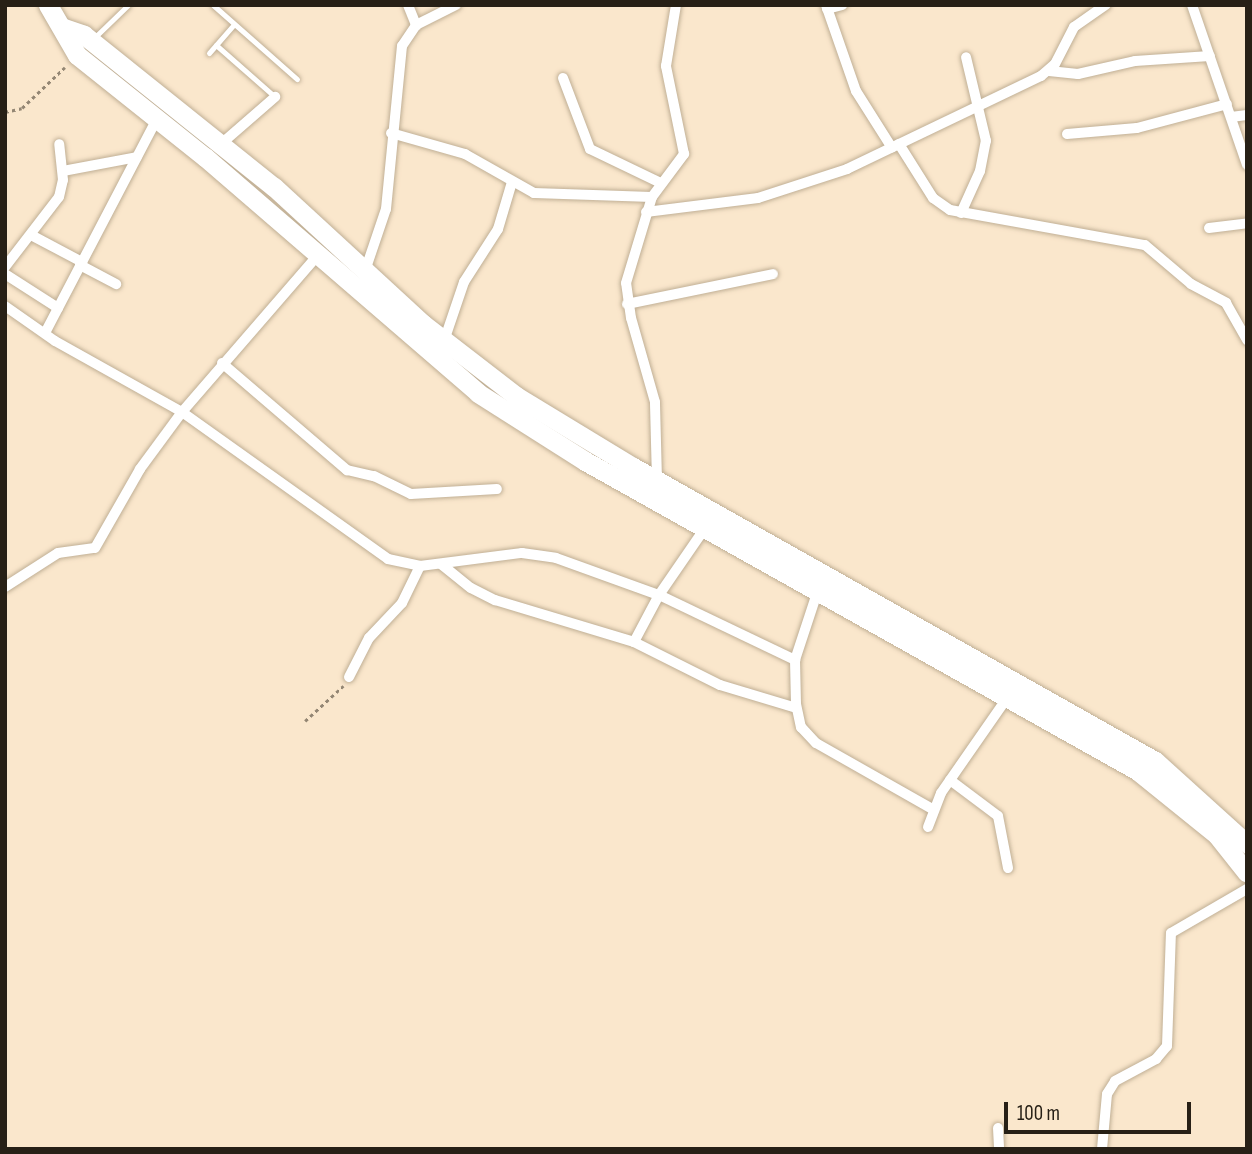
<!DOCTYPE html>
<html>
<head>
<meta charset="utf-8">
<style>
	body { margin:0 }
	#map { position:relative; width:1252px; height:1154px; overflow:hidden; background:#fae7cc; font-family:"Sofia Sans Condensed",sans-serif }
	div>[style] { position:absolute }
	[style*='--x'] { left:calc(var(--x)*1px); top:calc(var(--y)*1px); width:calc(var(--w)*1px); rotate:calc(var(--a)*1deg) }
	.path>* { height:2.5px; margin-top:-1.25px; transform-origin:0; background:repeating-linear-gradient(90deg,#938673 0 3.5px,transparent 0 7px) }
	.roads { filter:drop-shadow(0 0 2px #c0af95) drop-shadow(0 0 2px #c0af95) }
	.service>* { height:5px; margin:-2.5px; padding:0 2.5px; transform-origin:2.5px; border-radius:2.5px; background:#fff }
	.minor>* { height:10px; margin:-5px; padding:0 5px; transform-origin:5px; border-radius:5px; background:#fff }
	.trunk>* { height:19px; margin:-9.5px; padding:0 9.5px; transform-origin:9.5px; border-radius:9.5px; background:#fff }
	span { translate:-50% -50%; white-space:nowrap; text-align:center; line-height:1.15; -webkit-text-stroke:5px #fae7cc; paint-order:stroke }
	.frame { position:absolute; inset:0; border:7px solid #272016; pointer-events:none }
	.scale { position:absolute; left:1004px; top:1102px; width:187px; height:32px; box-sizing:border-box; border:4px solid #272016; border-top:0; padding-left:9px; font-size:21px; line-height:24px; white-space:nowrap; color:#272016; -webkit-text-stroke:5px #fae7cc; paint-order:stroke }
</style>
</head>
<body>
<div id="map">
	<div class="path">
		<div style="--x:5;--y:112;--w:17;--a:-13"></div>
		<div style="--x:22;--y:108;--w:59;--a:-43.6"></div>
		<div style="--x:305;--y:721;--w:52;--a:-42.6"></div>
	</div>
	<div class="roads">
		<div class="service">
			<div style="--x:213;--y:5;--w:112;--a:41.4"></div>
			<div style="--x:95;--y:37;--w:46;--a:-44.1"></div>
			<div style="--x:216;--y:45;--w:77;--a:41.3"></div>
			<div style="--x:209;--y:53;--w:38;--a:-49"></div>
		</div>
		<div class="minor">
			<div style="--x:408;--y:5;--w:22;--a:68"></div>
			<div style="--x:826;--y:5;--w:91;--a:70.8"></div>
			<div style="--x:856;--y:91;--w:67;--a:57.7"></div>
			<div style="--x:1192;--y:5;--w:169;--a:71"></div>
			<div style="--x:827;--y:9;--w:16;--a:-15"></div>
			<div style="--x:1049;--y:71;--w:29;--a:6"></div>
			<div style="--x:1078;--y:74;--w:58;--a:-12.8"></div>
			<div style="--x:1135;--y:61;--w:75;--a:-3.8"></div>
			<div style="--x:563;--y:78;--w:76;--a:69.2"></div>
			<div style="--x:590;--y:149;--w:79;--a:25.6"></div>
			<div style="--x:1231;--y:117;--w:16;--a:-7"></div>
			<div style="--x:391;--y:133;--w:77;--a:15.8"></div>
			<div style="--x:465;--y:154;--w:79;--a:29.5"></div>
			<div style="--x:534;--y:193;--w:118;--a:1.9"></div>
			<div style="--x:1067;--y:134;--w:70;--a:-4.9"></div>
			<div style="--x:1137;--y:128;--w:93;--a:-14.9"></div>
			<div style="--x:221;--y:144;--w:72;--a:-41"></div>
			<div style="--x:899;--y:144;--w:64;--a:57.8"></div>
			<div style="--x:933;--y:198;--w:21;--a:35"></div>
			<div style="--x:950;--y:210;--w:198;--a:10.2"></div>
			<div style="--x:1145;--y:245;--w:60;--a:40.3"></div>
			<div style="--x:1191;--y:284;--w:40;--a:28"></div>
			<div style="--x:1226;--y:303;--w:43;--a:60.4"></div>
			<div style="--x:63;--y:171;--w:75;--a:-10.7"></div>
			<div style="--x:646;--y:212;--w:113;--a:-7.1"></div>
			<div style="--x:758;--y:198;--w:94;--a:-18"></div>
			<div style="--x:847;--y:169;--w:215;--a:-25.6"></div>
			<div style="--x:1041;--y:76;--w:18;--a:-41"></div>
			<div style="--x:1055;--y:64;--w:42;--a:-62.8"></div>
			<div style="--x:1074;--y:27;--w:39;--a:-35"></div>
			<div style="--x:961;--y:213;--w:46;--a:-65.7"></div>
			<div style="--x:980;--y:171;--w:31;--a:-79"></div>
			<div style="--x:986;--y:141;--w:86;--a:-103.4"></div>
			<div style="--x:1209;--y:228;--w:38;--a:-7"></div>
			<div style="--x:31;--y:235;--w:58;--a:27.9"></div>
			<div style="--x:80;--y:265;--w:41;--a:27.8"></div>
			<div style="--x:5;--y:267;--w:88;--a:-52.4"></div>
			<div style="--x:59;--y:197;--w:17;--a:-77"></div>
			<div style="--x:63;--y:180;--w:36;--a:-96"></div>
			<div style="--x:365;--y:271;--w:65;--a:-71.3"></div>
			<div style="--x:386;--y:209;--w:164;--a:-84.4"></div>
			<div style="--x:402;--y:46;--w:25;--a:-56"></div>
			<div style="--x:416;--y:25;--w:45;--a:-26.6"></div>
			<div style="--x:5;--y:274;--w:63;--a:32.7"></div>
			<div style="--x:627;--y:304;--w:149;--a:-11.6"></div>
			<div style="--x:5;--y:306;--w:61;--a:35"></div>
			<div style="--x:55;--y:341;--w:145;--a:29.2"></div>
			<div style="--x:182;--y:412;--w:253;--a:35.5"></div>
			<div style="--x:388;--y:559;--w:33;--a:12"></div>
			<div style="--x:420;--y:566;--w:103;--a:-7.3"></div>
			<div style="--x:522;--y:553;--w:34;--a:8"></div>
			<div style="--x:556;--y:558;--w:109;--a:19.8"></div>
			<div style="--x:659;--y:595;--w:151;--a:25.5"></div>
			<div style="--x:45;--y:333;--w:242;--a:-62.4"></div>
			<div style="--x:444;--y:341;--w:62;--a:-71.3"></div>
			<div style="--x:464;--y:282;--w:63;--a:-57.3"></div>
			<div style="--x:498;--y:229;--w:49;--a:-73.4"></div>
			<div style="--x:222;--y:363;--w:165;--a:40.6"></div>
			<div style="--x:347;--y:470;--w:28;--a:13"></div>
			<div style="--x:374;--y:476;--w:41;--a:25.9"></div>
			<div style="--x:411;--y:494;--w:86;--a:-3.3"></div>
			<div style="--x:657;--y:480;--w:78;--a:-91.5"></div>
			<div style="--x:655;--y:402;--w:87;--a:-105.9"></div>
			<div style="--x:631;--y:318;--w:35;--a:-98"></div>
			<div style="--x:626;--y:283;--w:90;--a:-73.2"></div>
			<div style="--x:652;--y:197;--w:54;--a:-53.3"></div>
			<div style="--x:684;--y:154;--w:90;--a:-101.6"></div>
			<div style="--x:666;--y:66;--w:62;--a:-80.7"></div>
			<div style="--x:441;--y:564;--w:38;--a:39"></div>
			<div style="--x:471;--y:588;--w:27;--a:27"></div>
			<div style="--x:495;--y:600;--w:145;--a:16.8"></div>
			<div style="--x:634;--y:642;--w:96;--a:26.6"></div>
			<div style="--x:720;--y:685;--w:79;--a:16.8"></div>
			<div style="--x:5;--y:587;--w:63;--a:-32.7"></div>
			<div style="--x:58;--y:553;--w:37;--a:-8"></div>
			<div style="--x:95;--y:548;--w:91;--a:-60.3"></div>
			<div style="--x:140;--y:469;--w:71;--a:-53.6"></div>
			<div style="--x:182;--y:412;--w:209;--a:-49.1"></div>
			<div style="--x:818;--y:590;--w:74;--a:108.2"></div>
			<div style="--x:795;--y:660;--w:44;--a:88.7"></div>
			<div style="--x:796;--y:704;--w:24;--a:78"></div>
			<div style="--x:801;--y:727;--w:22;--a:47"></div>
			<div style="--x:816;--y:743;--w:133;--a:29.6"></div>
			<div style="--x:634;--y:642;--w:53;--a:-62"></div>
			<div style="--x:659;--y:595;--w:81;--a:-55.5"></div>
			<div style="--x:349;--y:677;--w:44;--a:-62.9"></div>
			<div style="--x:369;--y:638;--w:48;--a:-46.7"></div>
			<div style="--x:402;--y:603;--w:41;--a:-64.1"></div>
			<div style="--x:950;--y:780;--w:60;--a:36.9"></div>
			<div style="--x:998;--y:816;--w:53;--a:79.1"></div>
			<div style="--x:928;--y:827;--w:36;--a:-69"></div>
			<div style="--x:941;--y:793;--w:116;--a:-55.2"></div>
			<div style="--x:998;--y:1128;--w:21;--a:87"></div>
			<div style="--x:1102;--y:1149;--w:55;--a:-84.8"></div>
			<div style="--x:1107;--y:1094;--w:15;--a:-58"></div>
			<div style="--x:1115;--y:1081;--w:47;--a:-28.2"></div>
			<div style="--x:1156;--y:1059;--w:17;--a:-50"></div>
			<div style="--x:1167;--y:1046;--w:113;--a:-88"></div>
			<div style="--x:1171;--y:933;--w:88;--a:-30.1"></div>
		</div>
		<div class="trunk">
			<div style="--x:48;--y:5;--w:58;--a:59.9"></div>
			<div style="--x:77;--y:55;--w:164;--a:38.6"></div>
			<div style="--x:205;--y:157;--w:361;--a:40.8"></div>
			<div style="--x:478;--y:393;--w:127;--a:32.4"></div>
			<div style="--x:585;--y:461;--w:634;--a:29.27"></div>
			<div style="--x:1138;--y:771;--w:102;--a:39"></div>
			<div style="--x:1217;--y:835;--w:48;--a:51.7"></div>
			<div style="--x:64;--y:28;--w:21;--a:19"></div>
			<div style="--x:84;--y:35;--w:243;--a:38.7"></div>
			<div style="--x:274;--y:187;--w:202;--a:42.6"></div>
			<div style="--x:423;--y:324;--w:118;--a:37.7"></div>
			<div style="--x:516;--y:396;--w:137;--a:31.3"></div>
			<div style="--x:633;--y:467;--w:599;--a:29.39"></div>
			<div style="--x:1155;--y:761;--w:124;--a:42.1"></div>
		</div>
	</div>
	<div class="frame"></div>
	<div class="scale">100 m</div>
</div>
</body>
</html>
